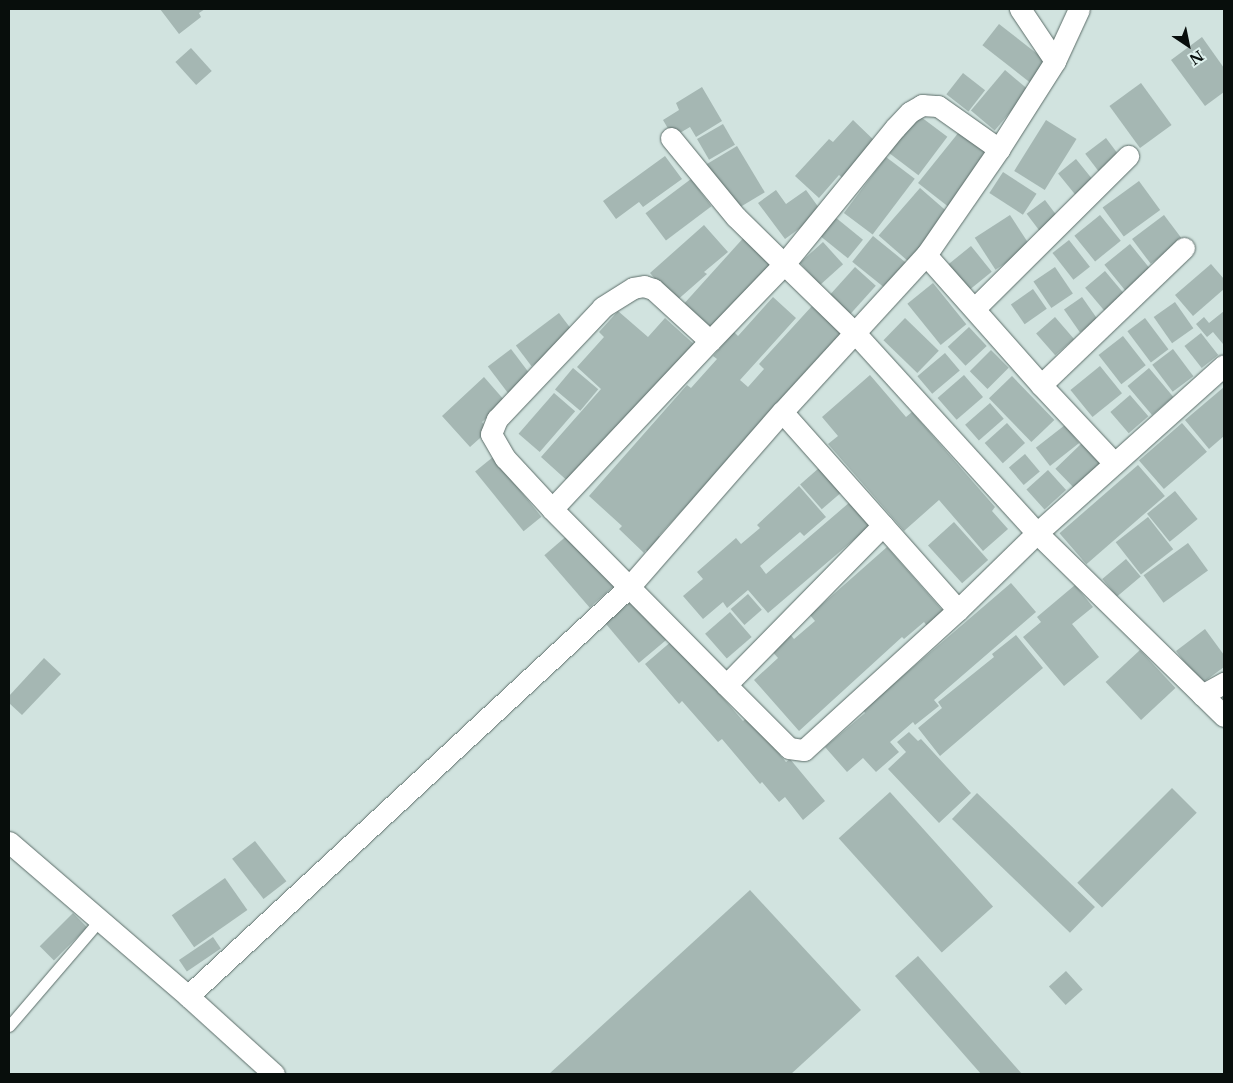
<!DOCTYPE html>
<html>
<head>
<meta charset="utf-8">
<style>
	body { margin:0 }
	#map { position:relative; width:1233px; height:1083px; overflow:hidden; background:#d1e3df; font-family:"Libre Baskerville",serif }
	div>[style] { position:absolute }
	[style*='--x'] { left:calc(var(--x)*1px); top:calc(var(--y)*1px); width:calc(var(--w)*1px); rotate:calc(var(--a)*1deg) }
	.building>* { inset:0; background:#a5b7b3; transform-origin:0 0 }
	.roads { filter:drop-shadow(0 0 1px #5c6d69) drop-shadow(0 0 1px #5c6d69) }
	.lane>* { height:11px; margin:-5.5px; padding:0 5.5px; transform-origin:5.5px; border-radius:5.5px; background:#fff }
	.street>* { height:21px; margin:-10.5px; padding:0 10.5px; transform-origin:10.5px; border-radius:10.5px; background:#fff }
	span { translate:-50% -50%; white-space:nowrap; text-align:center; line-height:1.15; -webkit-text-stroke:5px #def1ed; paint-order:stroke }
	.frame { position:absolute; inset:0; border:10px solid #080e0c; pointer-events:none }
	.north { position:absolute; left:1163px; top:20px; width:50px; height:50px; -webkit-text-stroke:4px #def1ed; paint-order:stroke; rotate:146deg; font-size:14px; font-weight:700; line-height:20px; text-align:center; color:#080e0c }
	.north::after { content:''; display:block; margin:auto; width:18px; height:22px; background:#080e0c; clip-path:polygon(50% 0,100% 100%,50% 72%,0 100%) }
</style>
</head>
<body>
<div id="map">
	<div class="building">
		<div style="clip-path:polygon(160px 9px,205px 9px,199px 13px,201px 17px,179px 34px)"></div>
		<div style="left:999px;top:24px;width:60px;height:27px;rotate:38deg"></div>
		<div style="clip-path:polygon(1202px 37px,1224px 68px,1224px 92px,1205px 106px,1171px 60px)"></div>
		<div style="left:191px;top:48px;width:31px;height:21px;rotate:48deg"></div>
		<div style="left:1005px;top:70px;width:31px;height:53px;rotate:40deg"></div>
		<div style="left:963px;top:73px;width:28px;height:27px;rotate:38deg"></div>
		<div style="left:1141px;top:83px;width:52px;height:39px;rotate:54deg"></div>
		<div style="clip-path:polygon(702px 87px,722px 121px,696px 137px,690px 127px,673px 137px,663px 120px,679px 110px,676px 103px)"></div>
		<div style="left:917px;top:114px;width:38px;height:48px;rotate:37deg"></div>
		<div style="clip-path:polygon(853px 120px,879px 145px,846px 181px,839px 175px,819px 198px,795px 176px,829px 139px,833px 142px)"></div>
		<div style="left:1046px;top:120px;width:36px;height:60px;rotate:32deg"></div>
		<div style="left:723px;top:124px;width:24px;height:30px;rotate:60deg"></div>
		<div style="clip-path:polygon(959px 132px,986px 153px,950px 208px,918px 183px)"></div>
		<div style="left:1106px;top:138px;width:25px;height:26px;rotate:53deg"></div>
		<div style="left:737px;top:146px;width:54px;height:36px;rotate:59deg"></div>
		<div style="clip-path:polygon(665px 156px,682px 179px,643px 207px,639px 202px,616px 219px,603px 201px)"></div>
		<div style="left:886px;top:157px;width:36px;height:70px;rotate:37deg"></div>
		<div style="left:1076px;top:159px;width:28px;height:23px;rotate:51deg"></div>
		<div style="left:1003px;top:172px;width:40px;height:25px;rotate:33deg"></div>
		<div style="left:691px;top:179px;width:34px;height:57px;rotate:53deg"></div>
		<div style="left:1139px;top:181px;width:36px;height:45px;rotate:54deg"></div>
		<div style="left:920px;top:188px;width:41px;height:63px;rotate:41deg"></div>
		<div style="clip-path:polygon(776px 190px,786px 204px,806px 190px,822px 212px,785px 239px,758px 203px)"></div>
		<div style="left:1045px;top:200px;width:21px;height:23px;rotate:53deg"></div>
		<div style="left:1010px;top:215px;width:38px;height:42px;rotate:57deg"></div>
		<div style="left:1100px;top:215px;width:33px;height:33px;rotate:51deg"></div>
		<div style="left:1164px;top:215px;width:31px;height:40px;rotate:53deg"></div>
		<div style="left:835px;top:217px;width:36px;height:24px;rotate:39deg"></div>
		<div style="clip-path:polygon(704px 225px,728px 252px,704px 272px,707px 274px,675px 302px,650px 273px)"></div>
		<div style="left:746px;top:235px;width:38px;height:92px;rotate:42deg"></div>
		<div style="left:873px;top:236px;width:44px;height:33px;rotate:39deg"></div>
		<div style="left:1069px;top:240px;width:34px;height:21px;rotate:52deg"></div>
		<div style="left:823px;top:242px;width:30px;height:31px;rotate:48deg"></div>
		<div style="left:1130px;top:244px;width:36px;height:33px;rotate:51deg"></div>
		<div style="left:971px;top:246px;width:33px;height:29px;rotate:51deg"></div>
		<div style="clip-path:polygon(1211px 264px,1224px 279px,1224px 289px,1193px 316px,1175px 295px)"></div>
		<div style="left:855px;top:267px;width:28px;height:38px;rotate:42deg"></div>
		<div style="left:1055px;top:267px;width:32px;height:26px;rotate:56deg"></div>
		<div style="left:1105px;top:271px;width:33px;height:26px;rotate:50deg"></div>
		<div style="left:933px;top:283px;width:53px;height:33px;rotate:51deg"></div>
		<div style="left:1033px;top:289px;width:24px;height:27px;rotate:55deg"></div>
		<div style="clip-path:polygon(773px 297px,796px 318px,740px 380px,748px 387px,764px 369px,759px 364px,812px 306px,845px 337px,665px 529px,659px 536px,666px 542px,652px 556px,646px 550px,644px 553px,619px 529px,622px 526px,589px 496px,687px 385px,691px 388px,717px 359px,713px 356px,734px 332px,738px 336px)"></div>
		<div style="left:1082px;top:297px;width:28px;height:22px;rotate:55deg"></div>
		<div style="left:1175px;top:302px;width:32px;height:26px;rotate:55deg"></div>
		<div style="clip-path:polygon(618px 311px,648px 337px,665px 318px,696px 346px,572px 485px,541px 457px,601px 389px,577px 367px,604px 337px,599px 332px)"></div>
		<div style="clip-path:polygon(1224px 311px,1224px 343px,1223px 344px,1213px 332px,1207px 337px,1196px 324px,1204px 317px,1209px 323px)"></div>
		<div style="left:559px;top:313px;width:26px;height:54px;rotate:53deg"></div>
		<div style="left:1055px;top:317px;width:29px;height:25px;rotate:49deg"></div>
		<div style="left:905px;top:318px;width:47px;height:31px;rotate:44deg"></div>
		<div style="left:1145px;top:318px;width:39px;height:22px;rotate:53deg"></div>
		<div style="left:969px;top:327px;width:26px;height:29px;rotate:47deg"></div>
		<div style="left:1201px;top:333px;width:28px;height:21px;rotate:52deg"></div>
		<div style="left:1123px;top:336px;width:37px;height:31px;rotate:52deg"></div>
		<div style="left:511px;top:349px;width:38px;height:29px;rotate:53deg"></div>
		<div style="left:1173px;top:349px;width:34px;height:26px;rotate:53deg"></div>
		<div style="left:991px;top:350px;width:25px;height:30px;rotate:45deg"></div>
		<div style="left:945px;top:353px;width:23px;height:36px;rotate:50deg"></div>
		<div style="left:1100px;top:366px;width:35px;height:38px;rotate:51deg"></div>
		<div style="left:573px;top:368px;width:33px;height:28px;rotate:40deg"></div>
		<div style="left:1149px;top:368px;width:38px;height:28px;rotate:50deg"></div>
		<div style="clip-path:polygon(870px 375px,906px 417px,912px 412px,995px 507px,992px 511px,1008px 529px,983px 551px,939px 500px,904px 531px,828px 444px,838px 436px,822px 417px)"></div>
		<div style="left:964px;top:375px;width:29px;height:35px;rotate:49deg"></div>
		<div style="left:1012px;top:376px;width:61px;height:32px;rotate:46deg"></div>
		<div style="clip-path:polygon(484px 377px,505px 401px,482px 422px,489px 430px,470px 447px,442px 416px)"></div>
		<div style="clip-path:polygon(1224px 387px,1224px 436px,1209px 449px,1185px 420px)"></div>
		<div style="left:554px;top:393px;width:28px;height:54px;rotate:41deg"></div>
		<div style="left:1130px;top:395px;width:28px;height:26px;rotate:49deg"></div>
		<div style="left:990px;top:403px;width:21px;height:33px;rotate:49deg"></div>
		<div style="left:1007px;top:423px;width:27px;height:30px;rotate:48deg"></div>
		<div style="left:1182px;top:423px;width:38px;height:57px;rotate:49deg"></div>
		<div style="left:1065px;top:425px;width:23px;height:37px;rotate:52deg"></div>
		<div style="left:1082px;top:443px;width:30px;height:37px;rotate:46deg"></div>
		<div style="left:1025px;top:454px;width:23px;height:21px;rotate:50deg"></div>
		<div style="left:493px;top:457px;width:77px;height:23px;rotate:51deg"></div>
		<div style="left:1138px;top:465px;width:41px;height:104px;rotate:49deg"></div>
		<div style="left:819px;top:468px;width:33px;height:25px;rotate:49deg"></div>
		<div style="left:1048px;top:470px;width:27px;height:29px;rotate:48deg"></div>
		<div style="clip-path:polygon(799px 486px,826px 517px,804px 536px,800px 532px,760px 566px,766px 574px,850px 502px,870px 526px,768px 613px,748px 590px,727px 608px,723px 602px,703px 619px,683px 596px,703px 579px,697px 572px,736px 538px,741px 544px,760px 528px,757px 525px)"></div>
		<div style="left:1175px;top:491px;width:36px;height:36px;rotate:51deg"></div>
		<div style="left:1148px;top:517px;width:41px;height:41px;rotate:52deg"></div>
		<div style="left:954px;top:522px;width:51px;height:35px;rotate:48deg"></div>
		<div style="left:570px;top:533px;width:69px;height:34px;rotate:49deg"></div>
		<div style="left:1188px;top:543px;width:34px;height:55px;rotate:54deg"></div>
		<div style="clip-path:polygon(887px 547px,943px 611px,927px 626px,924px 622px,904px 639px,902px 637px,799px 731px,754px 680px,778px 658px,771px 650px,790px 634px,794px 639px,815px 621px,810px 615px)"></div>
		<div style="left:1126px;top:559px;width:23px;height:31px;rotate:50deg"></div>
		<div style="clip-path:polygon(1011px 583px,1036px 612px,934px 700px,939px 706px,915px 725px,913px 722px,890px 742px,899px 752px,876px 772px,863px 758px,847px 772px,825px 747px,865px 713px,863px 710px)"></div>
		<div style="clip-path:polygon(1075px 585px,1093px 607px,1072px 624px,1099px 657px,1064px 686px,1023px 637px,1041px 622px,1037px 617px)"></div>
		<div style="left:748px;top:594px;width:21px;height:23px;rotate:49deg"></div>
		<div style="left:633px;top:600px;width:52px;height:36px;rotate:50deg"></div>
		<div style="left:730px;top:612px;width:33px;height:33px;rotate:49deg"></div>
		<div style="clip-path:polygon(1205px 629px,1224px 655px,1224px 667px,1201px 684px,1176px 651px)"></div>
		<div style="clip-path:polygon(1016px 635px,1043px 668px,940px 756px,918px 728px,942px 708px,938px 702px,994px 657px,992px 654px)"></div>
		<div style="clip-path:polygon(673px 640px,743px 721px,748px 717px,786px 762px,790px 759px,825px 801px,803px 820px,785px 797px,779px 802px,762px 782px,760px 784px,722px 739px,718px 742px,682px 701px,679px 704px,645px 664px)"></div>
		<div style="left:1140px;top:650px;width:52px;height:47px;rotate:47deg"></div>
		<div style="clip-path:polygon(44px 658px,61px 674px,22px 715px,9px 703px,9px 696px)"></div>
		<div style="clip-path:polygon(909px 732px,918px 741px,921px 739px,971px 793px,939px 823px,888px 769px,906px 752px,897px 742px)"></div>
		<div style="left:1172px;top:788px;width:35px;height:134px;rotate:45deg"></div>
		<div style="left:890px;top:792px;width:154px;height:69px;rotate:48deg"></div>
		<div style="left:977px;top:793px;width:164px;height:36px;rotate:44deg"></div>
		<div style="left:255px;top:841px;width:51px;height:29px;rotate:52deg"></div>
		<div style="left:225px;top:878px;width:39px;height:65px;rotate:55deg"></div>
		<div style="clip-path:polygon(750px 890px,861px 1010px,791px 1074px,549px 1074px)"></div>
		<div style="left:73px;top:913px;width:20px;height:47px;rotate:45deg"></div>
		<div style="left:213px;top:937px;width:14px;height:41px;rotate:56deg"></div>
		<div style="clip-path:polygon(918px 956px,1022px 1074px,981px 1074px,895px 976px)"></div>
		<div style="left:1066px;top:971px;width:25px;height:23px;rotate:48deg"></div>
	</div>
	<div class="roads">
		<div class="lane">
			<div style="--x:9;--y:1026;--w:140;--a:-49.4"></div>
		</div>
		<div class="street">
			<div style="--x:1055;--y:61;--w:57;--a:-65.2"></div>
			<div style="--x:671;--y:138;--w:102;--a:50.6"></div>
			<div style="--x:736;--y:217;--w:67;--a:44.4"></div>
			<div style="--x:784;--y:264;--w:176;--a:-50.8"></div>
			<div style="--x:895;--y:128;--w:22;--a:-47"></div>
			<div style="--x:910;--y:112;--w:14;--a:-30"></div>
			<div style="--x:922;--y:105;--w:16;--a:4"></div>
			<div style="--x:938;--y:106;--w:75;--a:35.2"></div>
			<div style="--x:926;--y:255;--w:174;--a:48.5"></div>
			<div style="--x:1041;--y:385;--w:107;--a:46.9"></div>
			<div style="--x:975;--y:308;--w:216;--a:-44.8"></div>
			<div style="--x:710;--y:341;--w:107;--a:-46.1"></div>
			<div style="--x:784;--y:264;--w:99;--a:44.2"></div>
			<div style="--x:855;--y:333;--w:270;--a:47.7"></div>
			<div style="--x:1037;--y:533;--w:262;--a:44.4"></div>
			<div style="--x:1041;--y:385;--w:198;--a:-43.8"></div>
			<div style="--x:552;--y:509;--w:231;--a:-46.8"></div>
			<div style="--x:710;--y:341;--w:77;--a:-137.6"></div>
			<div style="--x:653;--y:289;--w:9;--a:-162"></div>
			<div style="--x:644;--y:286;--w:11;--a:170"></div>
			<div style="--x:633;--y:288;--w:36;--a:148"></div>
			<div style="--x:603;--y:307;--w:154;--a:133.4"></div>
			<div style="--x:497;--y:419;--w:16;--a:112"></div>
			<div style="--x:491;--y:434;--w:28;--a:60"></div>
			<div style="--x:505;--y:458;--w:69;--a:47.3"></div>
			<div style="--x:552;--y:509;--w:247;--a:45.3"></div>
			<div style="--x:726;--y:685;--w:89;--a:45"></div>
			<div style="--x:789;--y:748;--w:15;--a:8"></div>
			<div style="--x:804;--y:750;--w:208;--a:-42.3"></div>
			<div style="--x:958;--y:610;--w:265;--a:-131.6"></div>
			<div style="--x:958;--y:610;--w:110;--a:-44.3"></div>
			<div style="--x:1037;--y:533;--w:251;--a:-41.9"></div>
			<div style="--x:726;--y:685;--w:224;--a:-45.5"></div>
			<div style="--x:1202;--y:695;--w:25;--a:-29"></div>
			<div style="--x:9;--y:842;--w:236;--a:40.7"></div>
			<div style="--x:188;--y:996;--w:116;--a:42.2"></div>
			<div style="--x:188;--y:996;--w:603;--a:-42.85"></div>
			<div style="--x:630;--y:586;--w:231;--a:-48.9"></div>
			<div style="--x:782;--y:412;--w:213;--a:-47.5"></div>
			<div style="--x:926;--y:255;--w:129;--a:-55.4"></div>
			<div style="--x:999;--y:149;--w:104;--a:-57.5"></div>
			<div style="--x:1055;--y:61;--w:63;--a:-123.9"></div>
		</div>
	</div>
	<div class="frame"></div>
	<div class="north">N</div>
</div>
</body>
</html>
